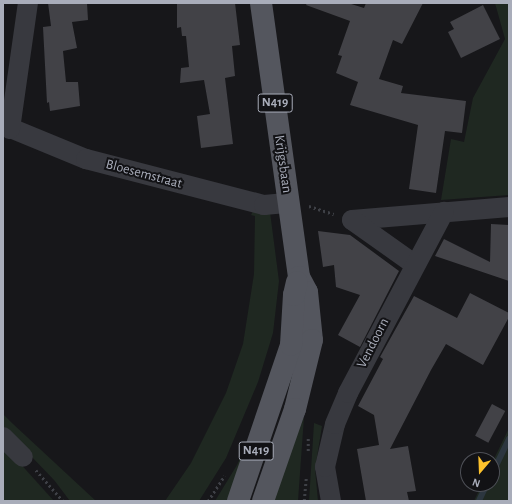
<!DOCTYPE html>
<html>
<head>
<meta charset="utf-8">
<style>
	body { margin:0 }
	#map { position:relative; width:512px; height:504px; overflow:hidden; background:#17171a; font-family:"Alegreya Sans",sans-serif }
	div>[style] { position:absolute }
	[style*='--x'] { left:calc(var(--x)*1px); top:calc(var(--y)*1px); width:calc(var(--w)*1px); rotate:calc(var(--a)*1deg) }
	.green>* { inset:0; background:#1f2821 }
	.stream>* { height:5.5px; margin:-2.75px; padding:0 2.75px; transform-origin:2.75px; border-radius:2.75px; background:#2c363f }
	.building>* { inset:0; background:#424247; transform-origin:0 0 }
	.path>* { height:2.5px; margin-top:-1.25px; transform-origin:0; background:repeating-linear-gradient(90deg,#3e4046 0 2px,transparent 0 5px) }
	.minor>* { height:20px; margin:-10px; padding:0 10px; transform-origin:10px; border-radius:10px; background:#38393f }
	.primary>* { height:22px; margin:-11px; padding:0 11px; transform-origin:11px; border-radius:11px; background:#54565e }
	span { translate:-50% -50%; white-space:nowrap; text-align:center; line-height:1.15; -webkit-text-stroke:4px #121215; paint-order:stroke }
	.shield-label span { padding:1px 3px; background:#121215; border:1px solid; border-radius:3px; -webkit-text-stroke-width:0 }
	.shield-label { font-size:13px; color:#a9adba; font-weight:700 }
	.street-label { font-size:14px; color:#a9adba }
	.frame { position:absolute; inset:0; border:4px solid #a9adba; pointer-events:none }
	.north { position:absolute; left:460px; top:452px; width:40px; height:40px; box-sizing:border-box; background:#121215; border:1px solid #4e5057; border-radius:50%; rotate:199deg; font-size:11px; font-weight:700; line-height:16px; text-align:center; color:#a9adba }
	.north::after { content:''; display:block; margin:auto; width:14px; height:18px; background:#fdc22c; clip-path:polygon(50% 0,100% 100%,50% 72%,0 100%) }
</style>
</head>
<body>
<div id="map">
	<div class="green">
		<div style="clip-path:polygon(495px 3px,509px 3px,509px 195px,441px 200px,451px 139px,464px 142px,473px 98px,505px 39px)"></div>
		<div style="clip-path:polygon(254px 209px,270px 212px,279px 281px,273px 333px,258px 382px,226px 458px,199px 501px,165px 501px,191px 463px,226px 393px,243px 344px,254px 274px,255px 216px,251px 215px)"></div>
		<div style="clip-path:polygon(3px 414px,12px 423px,96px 501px,70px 501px,54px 480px,3px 427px)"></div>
		<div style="clip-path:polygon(304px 417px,298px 501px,271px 501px)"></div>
		<div style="clip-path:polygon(314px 423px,322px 426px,315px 469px,318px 501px,309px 501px)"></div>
		<div style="clip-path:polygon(509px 428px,509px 501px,474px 501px,482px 484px,492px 484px,492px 463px)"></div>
		<div style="clip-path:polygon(252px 430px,229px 501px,215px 501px,237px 465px)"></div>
		<div style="clip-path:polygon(3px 450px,17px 460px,54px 501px,3px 501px)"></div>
	</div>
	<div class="stream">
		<div style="--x:492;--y:474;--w:39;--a:-64"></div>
		<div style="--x:479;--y:501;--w:19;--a:-65"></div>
	</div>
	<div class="building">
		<div style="clip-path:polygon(48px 3px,87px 3px,88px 20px,72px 22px,77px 48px,63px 51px,66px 82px,78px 82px,80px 106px,50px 111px,49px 102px,47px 103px,43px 27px,51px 26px)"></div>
		<div style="clip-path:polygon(177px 3px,235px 3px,240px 45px,232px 46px,235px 76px,225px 78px,233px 144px,201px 148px,197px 116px,210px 114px,204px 80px,180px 83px,181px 68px,189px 67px,186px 36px,182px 36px,181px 27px,177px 28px)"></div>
		<div style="clip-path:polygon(307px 3px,348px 3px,364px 8px,366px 3px,423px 3px,402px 44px,393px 40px,379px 79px,403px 86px,401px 93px,466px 101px,462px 133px,445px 131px,436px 193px,409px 189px,418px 125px,350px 105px,358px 82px,336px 73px,342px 56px,338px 55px,350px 21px,306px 5px)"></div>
		<div style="clip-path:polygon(483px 5px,500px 39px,461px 58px,448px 32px,454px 29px,450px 22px)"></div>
		<div style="clip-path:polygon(491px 224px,509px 225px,509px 281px,435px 256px,444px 239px,490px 262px)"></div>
		<div style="clip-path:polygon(318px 231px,350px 235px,399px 271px,360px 347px,338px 335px,360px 295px,336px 287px,334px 265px,323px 267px)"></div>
		<div style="clip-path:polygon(470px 293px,509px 313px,509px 317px,483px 365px,446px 344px,431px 370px,390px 449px,408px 446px,416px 491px,407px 492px,409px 501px,366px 501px,357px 449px,379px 445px,374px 415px,358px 406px,383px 359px,380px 357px,414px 296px,457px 318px)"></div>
		<div style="left:492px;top:404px;width:15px;height:36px;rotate:28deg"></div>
	</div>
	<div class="path">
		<div style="--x:309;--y:206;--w:26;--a:18"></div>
		<div style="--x:308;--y:451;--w:13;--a:-90"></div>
		<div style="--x:36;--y:470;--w:41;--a:48.9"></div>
		<div style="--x:208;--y:501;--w:30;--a:-57"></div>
		<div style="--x:304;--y:501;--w:23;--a:-85"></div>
	</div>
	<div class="minor">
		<div style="--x:3;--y:125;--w:90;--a:22.3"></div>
		<div style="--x:86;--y:159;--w:184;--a:14.5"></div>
		<div style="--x:264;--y:205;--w:25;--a:-5"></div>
		<div style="--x:10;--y:129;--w:127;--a:-81.9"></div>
		<div style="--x:352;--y:220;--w:158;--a:-4.7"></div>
		<div style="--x:352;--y:220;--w:76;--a:35.4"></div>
		<div style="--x:3;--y:437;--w:28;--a:45"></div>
		<div style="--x:331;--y:501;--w:35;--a:-100"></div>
		<div style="--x:325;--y:467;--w:44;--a:-76.9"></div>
		<div style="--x:335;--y:424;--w:34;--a:-67"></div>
		<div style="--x:348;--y:393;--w:205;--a:-62.1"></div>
	</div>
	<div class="primary">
		<div style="--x:261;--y:3;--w:277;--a:82.1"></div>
		<div style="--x:299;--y:277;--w:17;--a:62"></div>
		<div style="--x:307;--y:292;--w:48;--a:84.1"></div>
		<div style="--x:312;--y:340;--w:71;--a:103.8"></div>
		<div style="--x:295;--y:409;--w:97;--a:109.2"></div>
		<div style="--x:238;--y:501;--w:165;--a:-71.2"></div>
		<div style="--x:291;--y:345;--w:50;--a:-86.6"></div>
		<div style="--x:294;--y:295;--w:13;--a:-77"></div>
	</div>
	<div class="shield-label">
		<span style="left:275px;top:103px">N419</span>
		<span style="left:256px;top:451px">N419</span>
	</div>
	<div class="street-label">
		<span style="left:283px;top:164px;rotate:82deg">Krijgsbaan</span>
		<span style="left:144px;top:174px;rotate:15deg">Bloesemstraat</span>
		<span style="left:373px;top:343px;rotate:-63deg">Vendoorn</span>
	</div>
	<div class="frame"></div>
	<div class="north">N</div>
</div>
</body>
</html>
